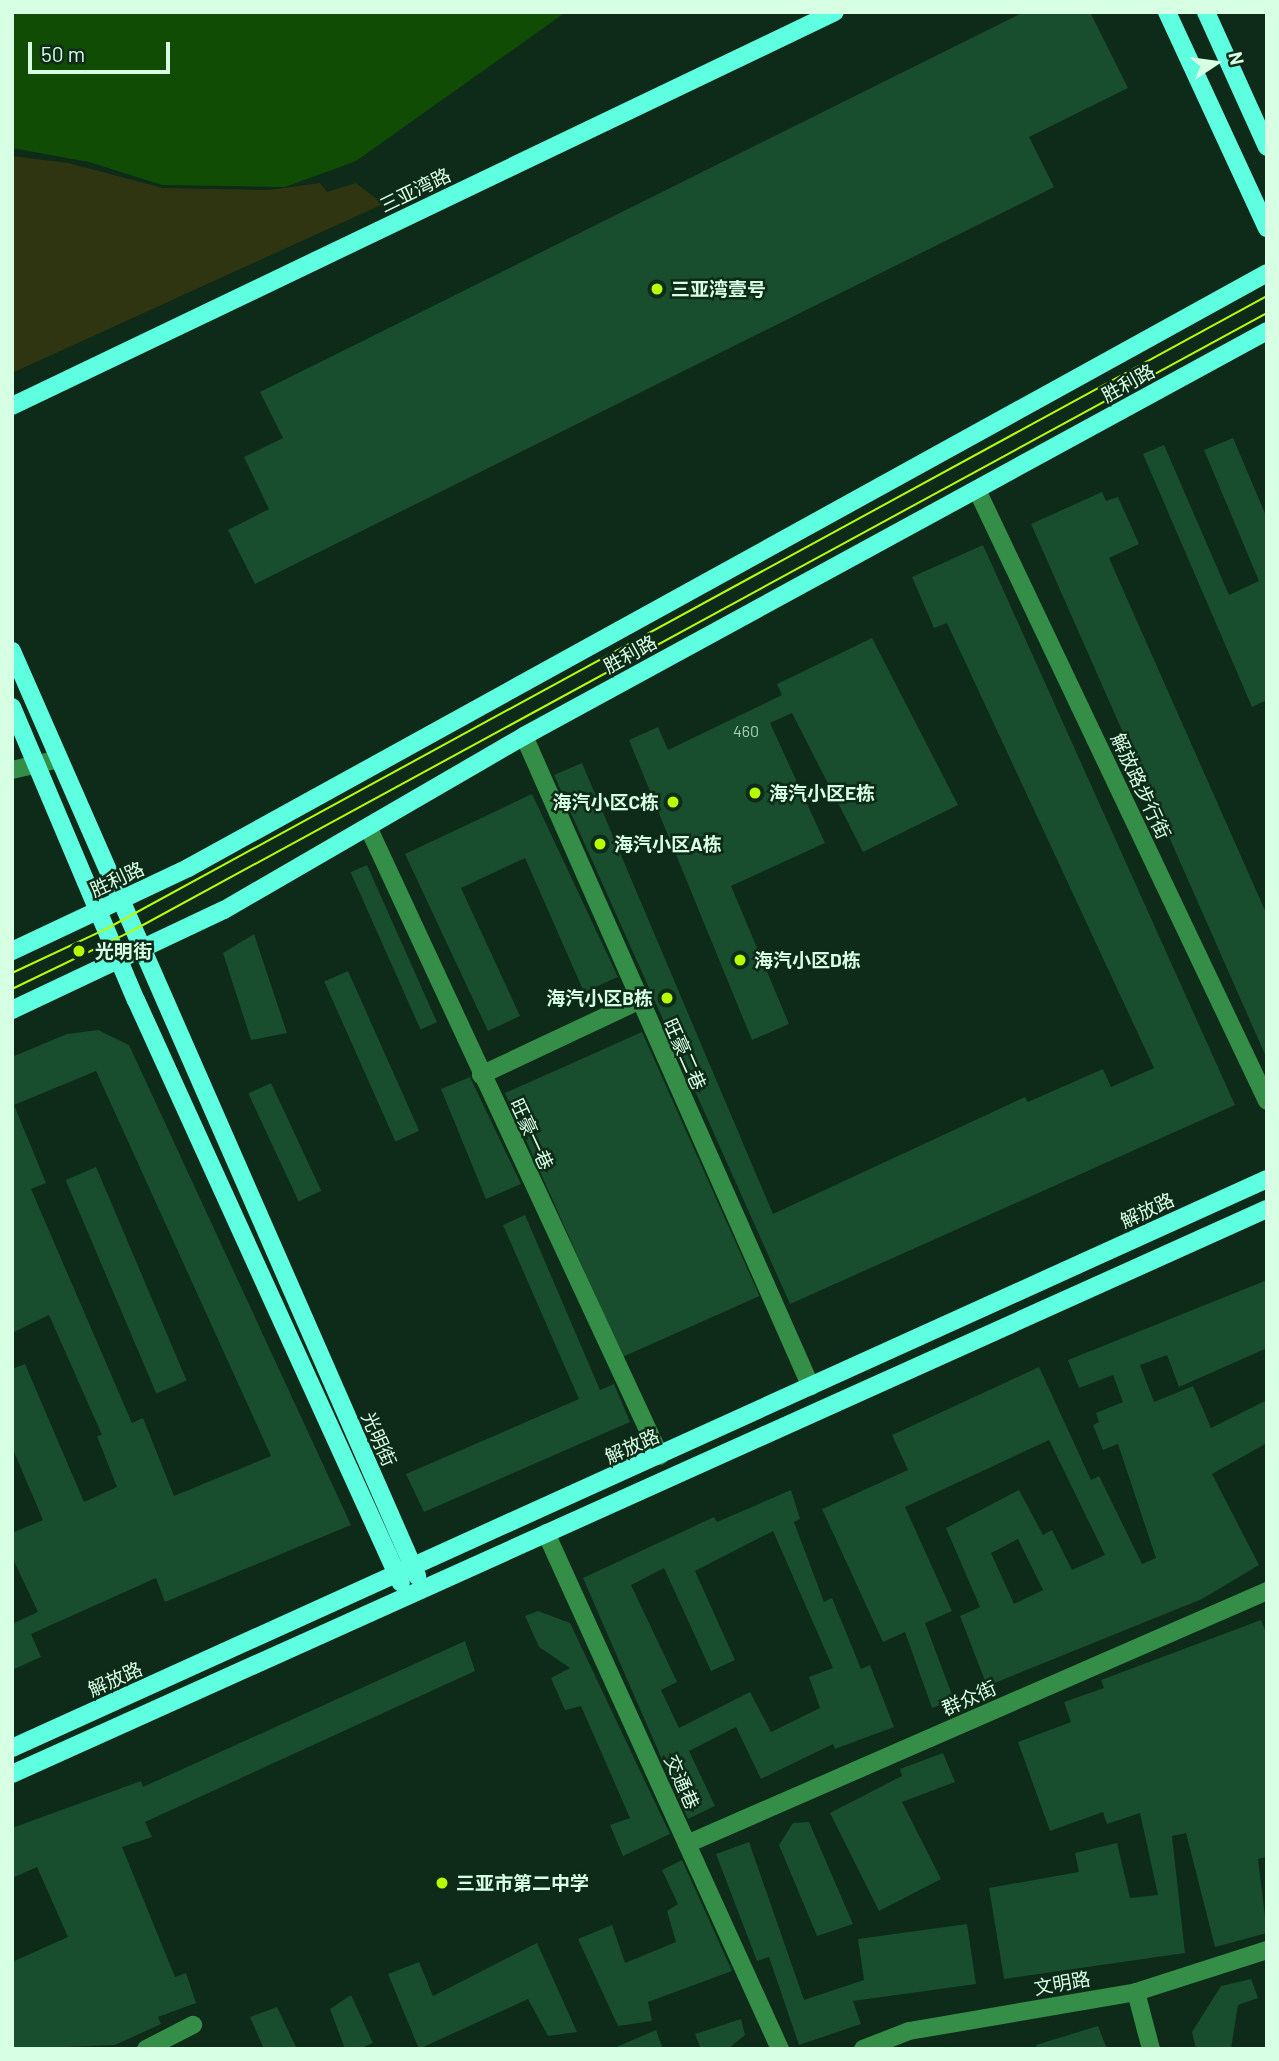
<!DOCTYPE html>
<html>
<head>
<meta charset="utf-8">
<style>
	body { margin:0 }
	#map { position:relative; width:1279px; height:2061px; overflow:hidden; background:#0e2a18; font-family:Barlow,"Noto Sans SC",sans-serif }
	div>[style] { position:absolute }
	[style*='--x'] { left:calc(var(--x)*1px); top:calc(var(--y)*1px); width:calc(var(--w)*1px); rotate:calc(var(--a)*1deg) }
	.green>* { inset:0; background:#2f3510 }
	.water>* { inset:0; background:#114c05 }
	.building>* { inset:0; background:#184d2d; transform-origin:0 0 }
	.minor>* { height:18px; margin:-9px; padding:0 9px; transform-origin:9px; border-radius:9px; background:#348e48 }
	.major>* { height:18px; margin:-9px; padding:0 9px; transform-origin:9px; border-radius:9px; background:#5effe1 }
	.tram>* { height:2px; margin:-1px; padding:0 1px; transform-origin:1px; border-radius:1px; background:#b6ff03 }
	.dots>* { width:19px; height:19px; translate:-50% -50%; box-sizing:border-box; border:4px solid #0e2a18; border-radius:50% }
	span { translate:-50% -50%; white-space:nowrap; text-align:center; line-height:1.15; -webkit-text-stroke:5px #0e2a18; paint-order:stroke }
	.number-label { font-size:16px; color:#a7d2b6 }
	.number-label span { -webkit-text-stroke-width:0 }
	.street-label { font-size:19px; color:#d7ffe3 }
	.poi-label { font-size:19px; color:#d7ffe3; font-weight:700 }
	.left { translate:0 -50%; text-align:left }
	.right { translate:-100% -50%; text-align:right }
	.frame { position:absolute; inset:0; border:14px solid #d7ffe3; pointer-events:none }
	.north { position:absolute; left:1181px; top:28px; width:70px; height:70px; -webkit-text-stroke:5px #0e2a18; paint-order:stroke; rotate:77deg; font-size:19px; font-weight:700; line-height:28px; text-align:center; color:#d7ffe3 }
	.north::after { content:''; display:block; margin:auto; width:24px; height:32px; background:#d7ffe3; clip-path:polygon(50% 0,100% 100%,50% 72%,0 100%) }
	.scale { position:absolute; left:28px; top:42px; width:142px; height:32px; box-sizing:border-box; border:4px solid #d7ffe3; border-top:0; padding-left:9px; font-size:21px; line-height:24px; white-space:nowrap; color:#d7ffe3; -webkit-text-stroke:5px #0e2a18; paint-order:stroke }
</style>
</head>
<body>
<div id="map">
	<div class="green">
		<div style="clip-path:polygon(12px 156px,68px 163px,163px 188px,269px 190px,320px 183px,327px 192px,356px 183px,383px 204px,12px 373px)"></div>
	</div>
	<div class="water">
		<div style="clip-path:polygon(12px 12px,566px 12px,356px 161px,285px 187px,162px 185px,89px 162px,12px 148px)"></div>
	</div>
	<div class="building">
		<div style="clip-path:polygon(1024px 12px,1090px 12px,1128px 88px,1029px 137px,1054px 187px,255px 584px,228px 530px,269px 509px,244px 457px,283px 438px,260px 392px)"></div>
		<div style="clip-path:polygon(1233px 438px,1267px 518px,1267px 700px,1252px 707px,1143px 454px,1164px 445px,1229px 595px,1259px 581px,1204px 450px)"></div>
		<div style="clip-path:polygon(1102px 492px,1106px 501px,1118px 497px,1139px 544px,1109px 558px,1267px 915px,1267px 1059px,1031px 524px)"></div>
		<div style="clip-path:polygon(983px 545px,1235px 1105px,790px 1304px,554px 775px,582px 763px,773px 1214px,1025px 1097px,1028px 1102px,1103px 1069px,1111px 1087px,1154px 1068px,947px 623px,934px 628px,912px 577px)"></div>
		<div style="clip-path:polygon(872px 638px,958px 805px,863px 852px,792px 713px,770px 723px,825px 843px,731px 886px,789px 1024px,752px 1040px,629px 740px,658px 727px,668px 750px,782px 695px,777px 684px)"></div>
		<div style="clip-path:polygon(532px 794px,618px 977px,584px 992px,525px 858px,461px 888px,520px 1016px,488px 1031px,405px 854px)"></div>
		<div style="left:367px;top:865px;width:172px;height:18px;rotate:66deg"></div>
		<div style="clip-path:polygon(254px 934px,287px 1033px,251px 1040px,223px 953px)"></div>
		<div style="left:348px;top:971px;width:175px;height:26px;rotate:66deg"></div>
		<div style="clip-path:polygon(evenodd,98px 1030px,129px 1045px,351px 1525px,165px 1602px,156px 1578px,31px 1634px,41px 1657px,12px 1670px,12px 1624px,38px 1612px,12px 1557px,12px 1533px,43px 1520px,12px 1447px,12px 1369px,25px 1364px,84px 1502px,117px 1487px,97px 1436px,102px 1435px,49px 1315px,12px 1333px,12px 1057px,67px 1034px,98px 1030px,96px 1071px,271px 1456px,174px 1496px,143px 1418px,132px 1423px,31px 1189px,46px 1183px,14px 1105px,96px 1071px)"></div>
		<div style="left:642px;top:1032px;width:289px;height:150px;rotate:66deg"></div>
		<div style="clip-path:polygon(470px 1077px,521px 1184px,486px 1199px,441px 1089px)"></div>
		<div style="left:271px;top:1083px;width:119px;height:25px;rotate:65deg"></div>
		<div style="left:96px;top:1167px;width:232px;height:33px;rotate:67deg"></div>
		<div style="clip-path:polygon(525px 1215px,600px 1390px,614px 1384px,630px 1422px,424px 1512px,406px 1474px,579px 1399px,503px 1225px)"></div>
		<div style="clip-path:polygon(evenodd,1267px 1280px,1267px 1348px,1179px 1387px,1167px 1355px,1140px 1365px,1154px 1402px,1193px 1386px,1211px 1428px,1267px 1400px,1267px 1443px,1212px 1474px,1259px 1565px,1202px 1599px,987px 1686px,960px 1616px,980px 1607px,946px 1528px,1019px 1490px,1043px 1535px,1052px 1530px,1072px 1570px,1105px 1555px,1049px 1440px,905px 1507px,952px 1611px,925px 1623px,954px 1700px,932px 1708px,905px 1632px,883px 1642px,822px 1509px,908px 1470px,892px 1435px,1039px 1367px,1091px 1480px,1099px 1476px,1142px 1564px,1156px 1558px,1118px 1444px,1103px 1450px,1093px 1425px,1099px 1422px,1096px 1413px,1123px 1402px,1113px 1375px,1079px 1388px,1068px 1360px,1267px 1280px,1018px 1539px,1043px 1590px,1014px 1604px,991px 1553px,1018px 1539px)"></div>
		<div style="clip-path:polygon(evenodd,791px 1490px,800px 1519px,794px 1522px,824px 1602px,832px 1598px,861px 1669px,870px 1665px,894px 1727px,835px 1749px,833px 1744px,761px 1779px,736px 1727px,689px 1751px,715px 1806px,688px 1819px,583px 1578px,714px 1517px,717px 1522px,791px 1490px,773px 1531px,833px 1668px,809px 1677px,820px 1708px,771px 1732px,750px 1692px,679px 1728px,661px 1690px,677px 1682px,631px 1585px,664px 1568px,711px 1671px,735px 1660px,695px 1571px,773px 1531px)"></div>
		<div style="clip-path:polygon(538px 1611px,570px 1623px,670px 1834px,623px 1856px,610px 1825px,630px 1818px,581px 1706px,565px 1710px,551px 1678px,570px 1668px,539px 1647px,525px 1616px)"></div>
		<div style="clip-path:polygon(1261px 1620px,1267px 1635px,1267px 1857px,1258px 1859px,1267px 1933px,1215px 1947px,1186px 1833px,1172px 1836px,1185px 1953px,1004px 1979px,989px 1888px,1079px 1872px,1075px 1853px,1117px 1843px,1130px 1898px,1158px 1895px,1140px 1813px,1107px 1824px,1103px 1812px,1050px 1831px,1018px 1742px,1071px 1722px,1064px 1702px,1104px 1688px,1101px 1680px)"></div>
		<div style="clip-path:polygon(465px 1641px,475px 1671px,145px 1822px,152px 1837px,122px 1847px,175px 1977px,186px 1973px,196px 2003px,158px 2017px,161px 2024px,115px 2045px,12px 2049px,12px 1962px,68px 1937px,37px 1867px,12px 1878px,12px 1828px,141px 1781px,143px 1787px)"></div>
		<div style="clip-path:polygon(943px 1753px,955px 1782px,902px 1802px,941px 1879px,879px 1911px,830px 1813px,902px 1776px,900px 1769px)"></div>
		<div style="clip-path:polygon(809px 1822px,853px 1924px,817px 1936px,779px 1845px,793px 1823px)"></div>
		<div style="clip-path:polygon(749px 1842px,804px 2000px,864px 1980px,858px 1939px,967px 1924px,976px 1984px,853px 2001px,861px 2024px,799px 2045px,769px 1957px,757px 1961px,716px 1854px)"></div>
		<div style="clip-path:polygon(682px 1860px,732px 1971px,648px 2002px,652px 2021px,618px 2026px,578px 1939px,612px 1925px,625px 1963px,676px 1942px,667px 1911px,678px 1904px,662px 1870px)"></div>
		<div style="clip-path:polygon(537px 1943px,577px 2032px,548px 2036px,528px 1999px,419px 2049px,388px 1974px,419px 1962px,433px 1996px)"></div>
		<div style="clip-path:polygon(1251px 1979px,1258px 1998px,1238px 2005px,1231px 2049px,1196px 2049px,1192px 2032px,1221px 1986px)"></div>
		<div style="clip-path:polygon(351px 1995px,373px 2043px,359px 2049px,345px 2049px,330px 2009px)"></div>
		<div style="clip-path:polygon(277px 2007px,297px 2049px,264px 2049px,250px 2017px)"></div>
		<div style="clip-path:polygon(741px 2019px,745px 2035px,728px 2049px,701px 2049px,695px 2034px)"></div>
		<div style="clip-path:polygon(1098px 2026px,1107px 2049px,1037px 2049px,1036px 2045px)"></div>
		<div style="clip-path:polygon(656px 2030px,663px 2049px,612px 2049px)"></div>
	</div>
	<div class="minor">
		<div style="--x:977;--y:490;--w:676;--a:64.61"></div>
		<div style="--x:524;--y:736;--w:711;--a:66.21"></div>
		<div style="--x:12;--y:770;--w:44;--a:-13.1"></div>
		<div style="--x:369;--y:829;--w:691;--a:65.1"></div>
		<div style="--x:481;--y:1075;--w:174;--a:-25.2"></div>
		<div style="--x:546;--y:1533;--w:567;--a:65.61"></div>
		<div style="--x:687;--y:1844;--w:633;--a:-23.57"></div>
		<div style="--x:1136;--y:1992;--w:59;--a:75.3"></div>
		<div style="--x:146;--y:2049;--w:53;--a:-27.1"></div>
		<div style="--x:863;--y:2049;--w:49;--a:-21.4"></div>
		<div style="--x:909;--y:2031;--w:230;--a:-9.7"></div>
		<div style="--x:1136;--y:1992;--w:138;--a:-17.8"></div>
	</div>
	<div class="major">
		<div style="--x:1167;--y:12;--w:238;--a:65.2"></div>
		<div style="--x:1206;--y:12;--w:148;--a:65.7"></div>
		<div style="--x:12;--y:406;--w:912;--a:-25.58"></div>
		<div style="--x:12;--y:651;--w:1010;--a:66.35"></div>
		<div style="--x:12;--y:707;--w:318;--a:67.1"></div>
		<div style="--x:136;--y:1000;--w:640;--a:65.56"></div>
		<div style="--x:12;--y:951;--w:195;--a:-25.2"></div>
		<div style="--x:188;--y:868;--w:1232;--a:-28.87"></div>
		<div style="--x:12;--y:1010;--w:234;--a:-25.3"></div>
		<div style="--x:224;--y:910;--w:347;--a:-30.1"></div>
		<div style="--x:524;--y:736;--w:846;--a:-28.59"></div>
		<div style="--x:12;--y:1748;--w:1378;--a:-24.39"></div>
		<div style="--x:12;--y:1774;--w:1376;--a:-24.24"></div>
	</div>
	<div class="tram">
		<div style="--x:12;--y:973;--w:104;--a:-25.1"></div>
		<div style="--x:106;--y:929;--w:1322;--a:-28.6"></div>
		<div style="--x:12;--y:989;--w:133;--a:-25.8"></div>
		<div style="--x:132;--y:931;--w:1292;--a:-28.57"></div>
	</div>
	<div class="dots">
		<div style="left:657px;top:289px;background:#b6ff03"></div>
		<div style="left:755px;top:793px;background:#b6ff03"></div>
		<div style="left:673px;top:802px;background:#b6ff03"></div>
		<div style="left:600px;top:844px;background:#b6ff03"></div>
		<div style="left:79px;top:951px;background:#b6ff03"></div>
		<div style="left:740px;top:960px;background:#b6ff03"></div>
		<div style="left:667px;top:998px;background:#b6ff03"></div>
		<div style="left:442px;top:1883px;background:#b6ff03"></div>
	</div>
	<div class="number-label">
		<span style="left:746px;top:731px">460</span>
	</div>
	<div class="street-label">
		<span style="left:415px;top:190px;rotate:-26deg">三亚湾路</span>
		<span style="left:1128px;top:383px;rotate:-29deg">胜利路</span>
		<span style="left:630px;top:654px;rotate:-29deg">胜利路</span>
		<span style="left:1141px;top:786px;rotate:65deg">解放路步行街</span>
		<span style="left:117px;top:879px;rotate:-25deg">胜利路</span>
		<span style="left:685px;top:1054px;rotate:66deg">旺豪二巷</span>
		<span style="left:532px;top:1134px;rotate:65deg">旺豪一巷</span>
		<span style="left:1147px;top:1210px;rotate:-25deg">解放路</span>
		<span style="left:379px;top:1439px;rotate:66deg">光明街</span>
		<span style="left:632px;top:1446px;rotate:-24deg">解放路</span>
		<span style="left:115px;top:1679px;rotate:-24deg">解放路</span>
		<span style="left:969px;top:1698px;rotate:-24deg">群众街</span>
		<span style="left:682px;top:1782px;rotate:66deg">交通巷</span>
		<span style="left:1062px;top:1983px;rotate:-10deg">文明路</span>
	</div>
	<div class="poi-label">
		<span class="left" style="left:671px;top:289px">三亚湾壹号</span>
		<span class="left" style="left:769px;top:793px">海汽小区E栋</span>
		<span class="right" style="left:659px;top:802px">海汽小区C栋</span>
		<span class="left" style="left:614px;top:844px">海汽小区A栋</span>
		<span class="left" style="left:95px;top:951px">光明街</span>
		<span class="left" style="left:754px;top:960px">海汽小区D栋</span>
		<span class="right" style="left:653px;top:998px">海汽小区B栋</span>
		<span class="left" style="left:456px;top:1883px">三亚市第二中学</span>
	</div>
	<div class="frame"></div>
	<div class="north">N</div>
	<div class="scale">50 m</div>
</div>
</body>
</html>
